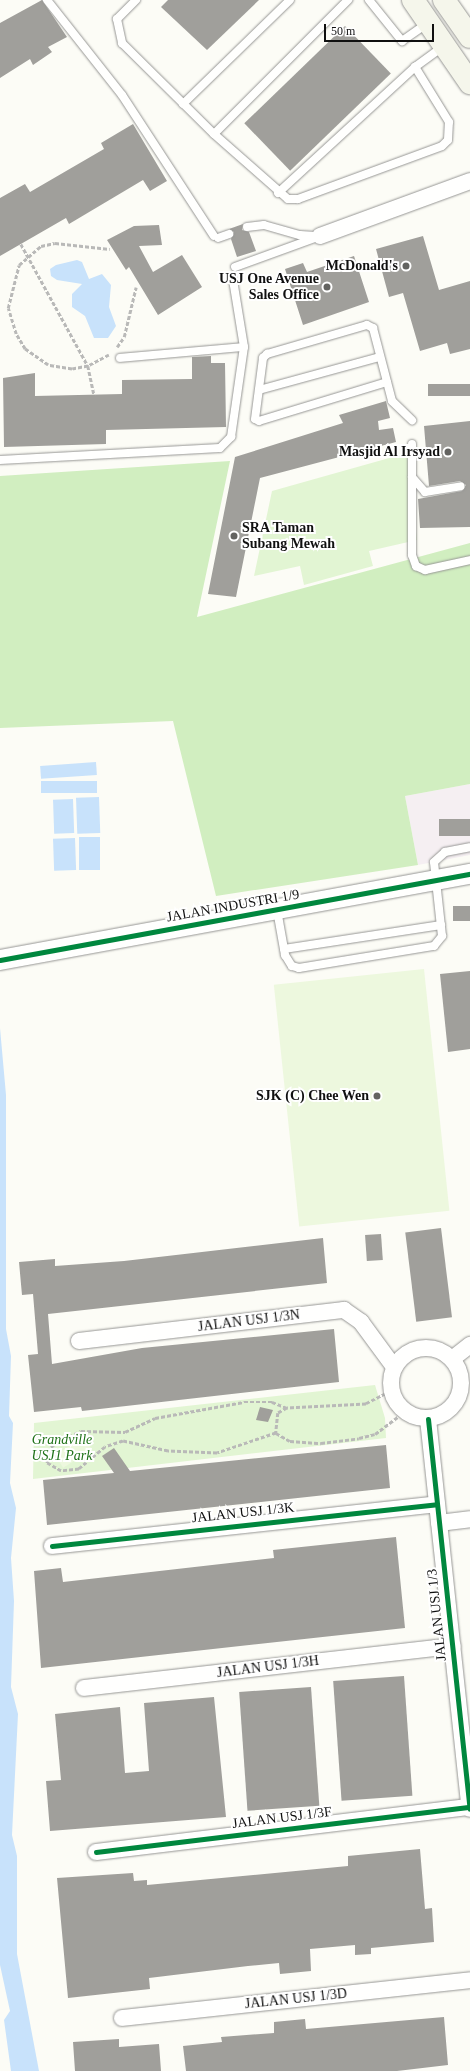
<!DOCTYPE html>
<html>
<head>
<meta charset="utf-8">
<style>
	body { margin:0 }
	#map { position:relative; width:470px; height:2071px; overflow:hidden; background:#fcfcf6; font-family:"Times New Roman",serif }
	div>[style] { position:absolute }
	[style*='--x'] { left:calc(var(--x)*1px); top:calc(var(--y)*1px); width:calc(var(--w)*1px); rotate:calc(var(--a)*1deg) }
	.industrial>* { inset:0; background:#f5eff2 }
	.green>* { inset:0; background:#e2f5d3 }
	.forest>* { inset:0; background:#d1eec0 }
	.pitch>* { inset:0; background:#edf8de; transform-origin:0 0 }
	.water>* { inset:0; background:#c8e2fb; transform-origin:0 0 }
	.building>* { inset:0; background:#a09f9b; transform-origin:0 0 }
	.path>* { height:2.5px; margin-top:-1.25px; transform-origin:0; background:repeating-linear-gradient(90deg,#b9b9b8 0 4px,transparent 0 6px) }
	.roads { filter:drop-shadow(0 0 1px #969694) drop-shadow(0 0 1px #969694) }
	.service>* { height:8px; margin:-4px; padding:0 4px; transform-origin:4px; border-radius:4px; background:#fffffe }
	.minor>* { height:16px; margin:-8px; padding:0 8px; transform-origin:8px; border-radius:8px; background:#fffffe }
	.minor>.ring { margin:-8px; padding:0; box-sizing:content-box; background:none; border:16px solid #fffffe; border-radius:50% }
	.tertiary>* { height:20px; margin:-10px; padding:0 10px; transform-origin:10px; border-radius:10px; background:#fffffe }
	.secondary>* { height:22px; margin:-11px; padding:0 11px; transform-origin:11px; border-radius:11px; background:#f5f6eb }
	.cycleway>* { height:5px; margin:-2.5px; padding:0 2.5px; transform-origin:2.5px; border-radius:2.5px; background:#00873e }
	.dots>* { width:11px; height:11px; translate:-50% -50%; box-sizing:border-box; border:2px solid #fff; border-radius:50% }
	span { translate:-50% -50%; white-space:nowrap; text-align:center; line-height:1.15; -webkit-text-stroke:4px #fff; paint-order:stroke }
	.poi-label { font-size:14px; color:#101010; font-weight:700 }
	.right { translate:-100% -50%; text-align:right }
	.left { translate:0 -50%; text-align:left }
	.street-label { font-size:14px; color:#101010 }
	.park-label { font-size:14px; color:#1e7117; font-style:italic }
	.scale { position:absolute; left:324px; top:24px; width:110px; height:18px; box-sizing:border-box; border:2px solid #101010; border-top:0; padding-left:5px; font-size:12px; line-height:14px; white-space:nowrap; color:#101010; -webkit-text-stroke:3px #fff; paint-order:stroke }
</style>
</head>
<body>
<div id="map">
	<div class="industrial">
		<div style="clip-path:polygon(470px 784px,470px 855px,418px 865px,405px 796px)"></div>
	</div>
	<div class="green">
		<div style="clip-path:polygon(407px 453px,417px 540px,369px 551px,373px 566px,304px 585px,300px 566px,254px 576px,272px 491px)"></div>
		<div style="clip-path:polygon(375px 1385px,385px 1418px,386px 1438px,33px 1479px,34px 1423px)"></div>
	</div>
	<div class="forest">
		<div style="clip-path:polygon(230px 461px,197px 617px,470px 543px,470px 784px,405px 796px,418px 865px,216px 896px,173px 721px,0 728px,0 476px)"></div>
	</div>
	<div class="pitch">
		<div style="left:424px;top:969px;width:243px;height:151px;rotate:84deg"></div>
		<div style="left:84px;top:1437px;width:15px;height:34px;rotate:58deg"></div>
	</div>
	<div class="water">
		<div style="clip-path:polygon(77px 260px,82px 262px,89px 279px,102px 274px,111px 285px,109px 307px,116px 326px,108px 338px,94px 338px,85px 316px,72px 307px,72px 294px,82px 284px,57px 280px,51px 276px,50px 269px,56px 265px)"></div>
		<div style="left:96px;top:762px;width:13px;height:56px;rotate:86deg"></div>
		<div style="left:97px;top:781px;width:12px;height:56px;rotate:90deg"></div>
		<div style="left:99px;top:797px;width:36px;height:23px;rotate:88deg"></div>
		<div style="left:73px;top:799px;width:34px;height:20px;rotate:88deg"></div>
		<div style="left:79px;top:837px;width:21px;height:33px"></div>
		<div style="left:75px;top:838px;width:32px;height:22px;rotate:88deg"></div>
		<div style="clip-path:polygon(0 1028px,6px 1095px,6px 1329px,11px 1356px,9px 1416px,13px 1423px,10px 1483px,16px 1508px,11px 1558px,14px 1601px,11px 1687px,18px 1714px,12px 1835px,17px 1856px,17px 1954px,39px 2071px,11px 2071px,4px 2020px,10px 2011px,0 1965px)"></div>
	</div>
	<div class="building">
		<div style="clip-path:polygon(42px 0,67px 37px,48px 47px,52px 52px,33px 65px,30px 59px,0 78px,0 23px)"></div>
		<div style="clip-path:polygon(168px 0,259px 0,207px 50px,161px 7px)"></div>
		<div style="left:345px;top:26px;width:66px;height:140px;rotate:46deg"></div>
		<div style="clip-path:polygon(133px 124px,167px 181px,150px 191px,143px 180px,69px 224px,66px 218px,0 256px,0 198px,25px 184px,30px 192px,104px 149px,101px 143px)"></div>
		<div style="clip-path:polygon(243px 224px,242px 230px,249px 232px,256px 251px,237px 257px,231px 239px,234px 232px,229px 229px)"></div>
		<div style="clip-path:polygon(159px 225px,162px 245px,139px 246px,153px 272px,182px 255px,202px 287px,158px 315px,129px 267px,126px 270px,107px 240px,134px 226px)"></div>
		<div style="clip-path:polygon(423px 236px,439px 290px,470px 281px,470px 349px,450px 354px,447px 343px,420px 351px,403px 293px,389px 297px,376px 249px)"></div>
		<div style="clip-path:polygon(354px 256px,369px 302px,303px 325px,285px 269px,303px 263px,307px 272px)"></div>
		<div style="clip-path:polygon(211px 356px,211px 363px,225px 363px,226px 427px,106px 430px,106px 444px,4px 447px,3px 378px,35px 373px,35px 396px,122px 394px,122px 380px,192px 379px,192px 357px)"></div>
		<div style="left:470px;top:384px;width:12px;height:42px;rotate:90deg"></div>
		<div style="clip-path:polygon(386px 401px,390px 418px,378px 421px,379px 430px,393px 428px,396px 442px,260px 478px,236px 597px,208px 594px,235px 457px,343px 423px,339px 415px)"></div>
		<div style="clip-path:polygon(470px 421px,470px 527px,420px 528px,418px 499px,462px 491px,466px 485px,460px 481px,429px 486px,424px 426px)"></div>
		<div style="left:470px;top:819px;width:17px;height:31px;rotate:90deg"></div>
		<div style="left:470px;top:906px;width:15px;height:17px;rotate:90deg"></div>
		<div style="clip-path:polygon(470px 971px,470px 1049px,448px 1052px,440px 974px)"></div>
		<div style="left:441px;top:1228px;width:90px;height:36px;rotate:83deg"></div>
		<div style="left:381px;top:1234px;width:26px;height:16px;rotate:86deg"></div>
		<div style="clip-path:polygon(323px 1238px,327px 1283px,48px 1314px,52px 1364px,142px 1348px,334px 1329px,339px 1382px,82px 1411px,81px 1407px,34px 1412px,28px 1355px,38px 1354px,33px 1294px,22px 1295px,19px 1262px,55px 1259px,55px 1266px,124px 1261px)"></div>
		<div style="clip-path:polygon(260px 1407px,273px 1410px,268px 1422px,256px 1420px)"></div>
		<div style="clip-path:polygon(386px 1445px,390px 1488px,47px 1525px,43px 1480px,114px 1473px,102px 1456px,114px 1448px,130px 1471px)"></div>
		<div style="clip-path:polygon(396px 1537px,405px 1628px,41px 1668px,34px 1571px,61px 1568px,63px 1582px,274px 1558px,273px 1550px)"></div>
		<div style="left:404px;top:1676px;width:120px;height:71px;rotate:86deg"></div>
		<div style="left:311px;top:1687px;width:119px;height:72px;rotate:86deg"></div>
		<div style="clip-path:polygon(214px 1697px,226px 1817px,50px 1831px,46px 1781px,61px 1780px,55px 1714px,120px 1707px,125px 1773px,149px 1771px,144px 1703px)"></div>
		<div style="clip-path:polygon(420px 1849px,425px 1909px,432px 1908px,434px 1942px,371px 1948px,371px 1954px,355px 1955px,355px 1945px,310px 1949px,311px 1971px,280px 1974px,279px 1963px,248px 1966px,149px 1978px,150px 1989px,68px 1998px,57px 1878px,133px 1873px,134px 1881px,147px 1880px,147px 1885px,348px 1866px,348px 1856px)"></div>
		<div style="clip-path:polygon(444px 2017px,448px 2065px,397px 2071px,186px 2071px,183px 2046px,222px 2042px,221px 2037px,274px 2033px,274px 2022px,305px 2019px,306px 2029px)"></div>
		<div style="clip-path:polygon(119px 2039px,119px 2047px,159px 2044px,161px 2071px,75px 2071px,73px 2042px)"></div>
	</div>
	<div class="path">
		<div style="--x:21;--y:244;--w:139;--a:61.2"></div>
		<div style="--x:88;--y:366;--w:30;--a:78"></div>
		<div style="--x:117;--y:347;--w:12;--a:-55"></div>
		<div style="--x:124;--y:337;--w:51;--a:-76.5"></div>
		<div style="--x:109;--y:355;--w:24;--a:152"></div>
		<div style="--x:88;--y:366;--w:16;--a:169"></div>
		<div style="--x:72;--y:369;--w:24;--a:-171"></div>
		<div style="--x:48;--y:365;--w:28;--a:-145"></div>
		<div style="--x:25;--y:349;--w:17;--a:-121"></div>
		<div style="--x:16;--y:334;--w:27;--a:-107"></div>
		<div style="--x:8;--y:308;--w:44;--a:-75.7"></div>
		<div style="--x:19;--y:265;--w:29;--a:-41"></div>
		<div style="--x:41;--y:246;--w:14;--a:-12"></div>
		<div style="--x:55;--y:243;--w:55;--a:6.2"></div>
		<div style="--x:391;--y:1391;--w:28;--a:153"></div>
		<div style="--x:366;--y:1404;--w:79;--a:177.1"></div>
		<div style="--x:287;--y:1408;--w:10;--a:151"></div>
		<div style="--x:278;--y:1413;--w:20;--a:96"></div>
		<div style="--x:276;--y:1433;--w:16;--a:30"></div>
		<div style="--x:290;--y:1441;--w:31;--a:4"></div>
		<div style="--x:321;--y:1443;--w:38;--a:-7"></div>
		<div style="--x:359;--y:1438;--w:16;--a:-14"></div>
		<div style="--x:375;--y:1434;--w:36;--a:-37"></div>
		<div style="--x:276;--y:1433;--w:62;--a:161.3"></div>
		<div style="--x:217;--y:1453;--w:49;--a:-177.7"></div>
		<div style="--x:168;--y:1451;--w:46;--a:-167.5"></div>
		<div style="--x:123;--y:1441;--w:19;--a:162"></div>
		<div style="--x:105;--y:1447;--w:34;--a:140"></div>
		<div style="--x:79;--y:1469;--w:18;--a:174"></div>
		<div style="--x:61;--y:1471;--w:16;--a:-150"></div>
		<div style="--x:47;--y:1463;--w:11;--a:-90"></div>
		<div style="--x:47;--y:1452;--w:9;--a:-49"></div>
		<div style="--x:53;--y:1445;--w:31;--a:-27"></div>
		<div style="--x:81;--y:1431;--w:44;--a:1.3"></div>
		<div style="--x:125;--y:1432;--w:33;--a:-25"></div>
		<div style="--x:155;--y:1418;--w:90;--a:-10.2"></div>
		<div style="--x:244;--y:1402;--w:28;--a:0"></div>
		<div style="--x:272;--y:1402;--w:16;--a:22"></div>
	</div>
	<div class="roads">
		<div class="service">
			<div style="--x:47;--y:0;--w:121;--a:51.7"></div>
			<div style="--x:122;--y:95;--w:168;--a:56.9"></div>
			<div style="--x:136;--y:0;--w:27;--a:135"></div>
			<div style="--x:117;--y:19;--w:25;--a:78"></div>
			<div style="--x:122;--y:43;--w:129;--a:44.7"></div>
			<div style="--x:214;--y:134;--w:98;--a:41.3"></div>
			<div style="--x:288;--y:199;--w:10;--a:0"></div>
			<div style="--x:298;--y:199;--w:153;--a:-20.2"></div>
			<div style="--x:442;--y:146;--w:8;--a:-45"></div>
			<div style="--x:448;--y:140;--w:18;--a:-87"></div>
			<div style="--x:449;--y:122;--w:65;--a:-121.7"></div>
			<div style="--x:369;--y:0;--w:53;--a:51.2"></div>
			<div style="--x:402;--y:41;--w:32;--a:-35"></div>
			<div style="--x:183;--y:104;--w:149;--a:-44.2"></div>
			<div style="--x:214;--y:134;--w:190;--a:-45"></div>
			<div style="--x:278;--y:193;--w:186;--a:-42.6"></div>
			<div style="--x:415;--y:67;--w:36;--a:-36"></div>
			<div style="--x:247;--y:227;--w:17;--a:-7"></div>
			<div style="--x:264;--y:225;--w:37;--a:16"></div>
			<div style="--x:300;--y:235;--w:15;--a:4"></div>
			<div style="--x:218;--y:238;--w:12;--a:-20"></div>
			<div style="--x:235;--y:267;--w:90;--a:-20"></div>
			<div style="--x:120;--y:358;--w:124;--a:-5.1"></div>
			<div style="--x:387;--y:382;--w:134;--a:163.1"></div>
			<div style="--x:259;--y:421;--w:4;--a:-153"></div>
			<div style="--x:255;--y:419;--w:62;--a:-82.5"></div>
			<div style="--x:263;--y:358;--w:6;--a:-45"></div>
			<div style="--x:267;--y:354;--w:104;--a:-16.2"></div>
			<div style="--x:367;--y:325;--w:7;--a:27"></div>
			<div style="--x:373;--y:328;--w:75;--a:75.4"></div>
			<div style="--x:392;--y:401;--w:28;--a:44"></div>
			<div style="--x:259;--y:390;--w:125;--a:-15.3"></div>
			<div style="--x:412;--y:444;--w:111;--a:90"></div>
			<div style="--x:412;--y:555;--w:12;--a:70"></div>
			<div style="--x:416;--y:566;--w:10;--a:24"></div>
			<div style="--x:425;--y:570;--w:46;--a:-12.5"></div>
			<div style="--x:0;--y:460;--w:220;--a:-3.1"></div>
			<div style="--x:220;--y:448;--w:16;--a:-45"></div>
			<div style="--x:231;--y:437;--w:91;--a:-81.8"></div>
			<div style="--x:244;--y:347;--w:68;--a:-99.3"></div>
			<div style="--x:412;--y:477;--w:20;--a:49"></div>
			<div style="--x:425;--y:492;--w:36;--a:-9"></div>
			<div style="--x:277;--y:910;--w:46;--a:79.9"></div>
			<div style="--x:285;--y:955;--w:13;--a:58"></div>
			<div style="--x:292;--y:966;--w:7;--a:16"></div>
			<div style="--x:299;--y:968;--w:137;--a:-9.3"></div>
			<div style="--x:434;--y:946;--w:13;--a:-51"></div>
			<div style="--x:442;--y:936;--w:74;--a:-96.2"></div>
			<div style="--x:434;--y:862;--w:15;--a:-42"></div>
			<div style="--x:445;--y:852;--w:25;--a:-11"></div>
			<div style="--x:284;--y:949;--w:159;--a:-8.7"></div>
		</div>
		<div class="minor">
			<div style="--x:320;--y:236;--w:160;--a:-20.1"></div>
			<div style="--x:79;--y:1341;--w:267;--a:-6.7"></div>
			<div style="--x:344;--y:1310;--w:21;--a:35"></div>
			<div style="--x:361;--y:1322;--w:56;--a:53.7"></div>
			<div class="ring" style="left:391px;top:1348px;width:54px;height:54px"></div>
			<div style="--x:452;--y:1359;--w:23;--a:-38"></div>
			<div style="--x:428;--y:1419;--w:392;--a:83.9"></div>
			<div style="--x:439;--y:1523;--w:31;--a:-7"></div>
			<div style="--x:52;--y:1546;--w:387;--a:-6.2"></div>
			<div style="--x:84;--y:1688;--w:371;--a:-6.5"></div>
			<div style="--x:96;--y:1852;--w:377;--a:-6.9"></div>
			<div style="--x:122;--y:2018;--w:350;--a:-6.2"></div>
		</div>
		<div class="tertiary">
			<div style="--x:0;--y:960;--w:478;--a:-10.4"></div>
		</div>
		<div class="secondary">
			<div style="--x:413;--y:0;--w:101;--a:55.5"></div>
			<div style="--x:444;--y:0;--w:45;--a:54.9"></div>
		</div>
	</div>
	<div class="cycleway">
		<div style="--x:0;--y:960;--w:478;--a:-10.4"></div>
		<div style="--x:428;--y:1419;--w:392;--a:83.9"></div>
		<div style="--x:52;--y:1546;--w:387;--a:-6.2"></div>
		<div style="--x:96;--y:1852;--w:377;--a:-6.9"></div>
	</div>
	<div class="dots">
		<div style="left:406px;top:266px;background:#636360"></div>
		<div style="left:327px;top:287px;background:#636360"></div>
		<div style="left:448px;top:452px;background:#636360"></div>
		<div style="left:234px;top:536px;background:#636360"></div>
		<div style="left:377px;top:1096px;background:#636360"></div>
	</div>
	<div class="poi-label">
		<span class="right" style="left:398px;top:266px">McDonald's</span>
		<span class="right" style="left:319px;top:287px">USJ One Avenue<br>Sales Office</span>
		<span class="right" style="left:440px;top:452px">Masjid Al Irsyad</span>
		<span class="left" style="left:242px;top:536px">SRA Taman<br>Subang Mewah</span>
		<span class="right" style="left:369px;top:1096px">SJK (C) Chee Wen</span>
	</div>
	<div class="street-label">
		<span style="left:233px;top:906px;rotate:-10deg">JALAN INDUSTRI 1/9</span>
		<span style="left:249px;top:1321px;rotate:-7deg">JALAN USJ 1/3N</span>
		<span style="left:243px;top:1513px;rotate:-6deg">JALAN USJ 1/3K</span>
		<span style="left:437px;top:1615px;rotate:-96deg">JALAN USJ 1/3</span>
		<span style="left:268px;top:1667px;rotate:-7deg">JALAN USJ 1/3H</span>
		<span style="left:282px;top:1818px;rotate:-7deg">JALAN USJ 1/3F</span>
		<span style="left:296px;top:1999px;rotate:-6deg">JALAN USJ 1/3D</span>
	</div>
	<div class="park-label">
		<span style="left:62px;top:1448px">Grandville<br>USJ1 Park</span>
	</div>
	<div class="scale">50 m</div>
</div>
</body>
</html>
